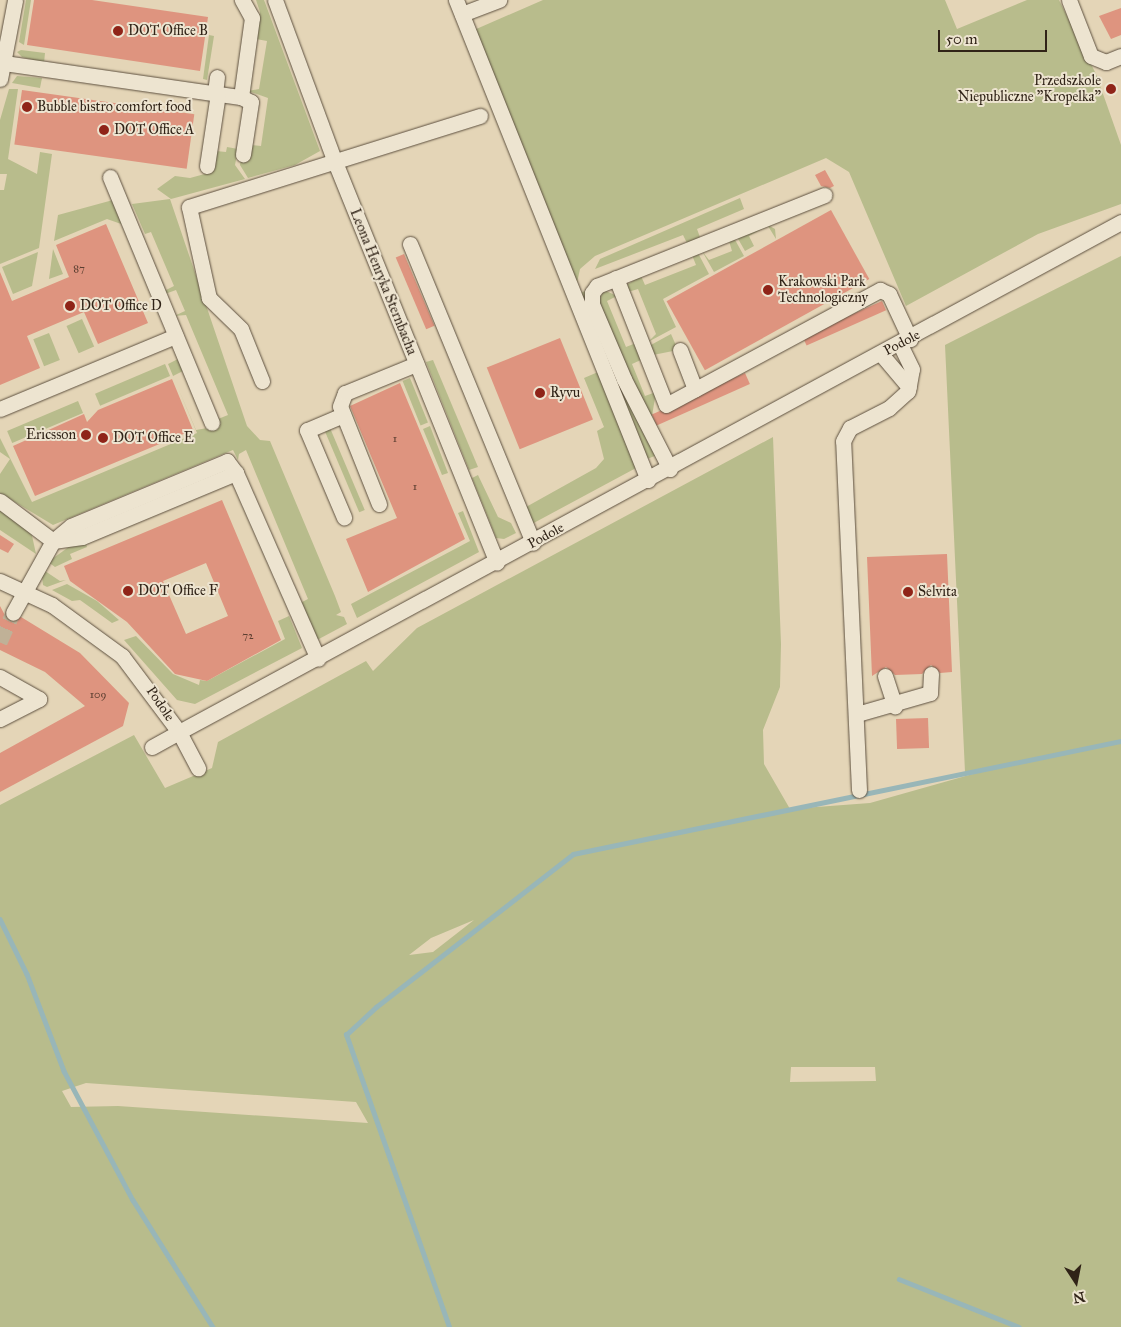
<!DOCTYPE html>
<html>
<head>
<meta charset="utf-8">
<style>
	body { margin:0 }
	#map { position:relative; width:1121px; height:1327px; overflow:hidden; background:#e4d5b7; font-family:"IM FELL Great Primer",serif }
	div>[style] { position:absolute }
	[style*='--x'] { left:calc(var(--x)*1px); top:calc(var(--y)*1px); width:calc(var(--w)*1px); rotate:calc(var(--a)*1deg) }
	.green>* { inset:0; background:#b8bc8c; transform-origin:0 0 }
	.stream>* { height:4.5px; margin:-2.25px; padding:0 2.25px; transform-origin:2.25px; border-radius:2.25px; background:#98b6b8 }
	.building>* { inset:0; background:#de947f; transform-origin:0 0 }
	.minor-tunnel>* { height:15px; margin-top:-7.5px; transform-origin:0; background:repeating-linear-gradient(90deg,#c0b197 0 15px,transparent 0 23px) }
	.roads { filter:drop-shadow(0 0 1px #5d503f) drop-shadow(0 0 1px #5d503f) }
	.minor>* { height:15px; margin:-7.5px; padding:0 7.5px; transform-origin:7.5px; border-radius:7.5px; background:#ede4d0 }
	.dots>* { width:14px; height:14px; translate:-50% -50%; box-sizing:border-box; border:2px solid #ede4d0; border-radius:50% }
	span { translate:-50% -50%; white-space:nowrap; text-align:center; line-height:1.15; -webkit-text-stroke:4px #ede4d0; paint-order:stroke }
	.number-label { font-size:11px; color:#5c3f31 }
	.number-label span { -webkit-text-stroke-width:0 }
	.poi-label { font-size:14px; color:#302317 }
	.left { translate:0 -50%; text-align:left }
	.right { translate:-100% -50%; text-align:right }
	.street-label { font-size:14px; color:#302317 }
	.north { position:absolute; left:1051px; top:1257px; width:50px; height:50px; -webkit-text-stroke:4px #ede4d0; paint-order:stroke; rotate:169deg; font-size:14px; font-weight:700; line-height:20px; text-align:center; color:#302317 }
	.north::after { content:''; display:block; margin:auto; width:18px; height:22px; background:#302317; clip-path:polygon(50% 0,100% 100%,50% 72%,0 100%) }
	.scale { position:absolute; left:938px; top:30px; width:109px; height:22px; box-sizing:border-box; border:2px solid #302317; border-top:0; padding-left:6px; font-size:15px; line-height:18px; white-space:nowrap; color:#302317; -webkit-text-stroke:4px #ede4d0; paint-order:stroke }
</style>
</head>
<body>
<div id="map">
	<div class="green">
		<div style="clip-path:polygon(26px 0,31px 0,24px 45px,19px 42px)"></div>
		<div style="clip-path:polygon(256px 0,264px 0,320px 151px,295px 165px,248px 178px,240px 165px,241px 155px,250px 145px,261px 146px,268px 98px,248px 91px,259px 89px,267px 41px,256px 39px,260px 12px)"></div>
		<div style="clip-path:polygon(543px 0,945px 0,957px 29px,1027px 0,1059px 0,1096px 74px,1121px 145px,1121px 204px,1038px 234px,906px 306px,849px 172px,826px 158px,595px 256px,580px 269px,577px 283px,474px 30px)"></div>
		<div style="clip-path:polygon(209px 35px,214px 36px,207px 80px,203px 79px)"></div>
		<div style="clip-path:polygon(21px 50px,45px 53px,44px 63px,22px 57px,17px 52px)"></div>
		<div style="clip-path:polygon(17px 76px,42px 78px,40px 88px,12px 83px)"></div>
		<div style="clip-path:polygon(9px 89px,18px 89px,8px 159px,37px 174px,40px 152px,52px 154px,39px 248px,0 264px,0 190px,4px 190px,7px 174px,0 174px,0 120px)"></div>
		<div style="clip-path:polygon(227px 147px,238px 149px,235px 165px,245px 179px,171px 199px,157px 189px,175px 176px,190px 178px,212px 172px,216px 151px,226px 152px)"></div>
		<div style="clip-path:polygon(740px 198px,744px 209px,697px 229px,701px 240px,688px 245px,683px 235px,595px 269px,600px 259px)"></div>
		<div style="clip-path:polygon(170px 199px,247px 426px,260px 440px,270px 441px,335px 596px,341px 612px,336px 615px,344px 617px,347px 624px,317px 640px,298px 604px,308px 599px,246px 450px,239px 454px,238px 460px,233px 450px,53px 525px,0 493px,0 474px,10px 459px,0 452px,0 438px,32px 502px,197px 433px,168px 364px,178px 359px,183px 371px,173px 376px,196px 430px,219px 426px,218px 419px,228px 415px,186px 315px,174px 316px,185px 311px,176px 290px,165px 294px,164px 291px,174px 286px,151px 232px,145px 234px,132px 204px)"></div>
		<div style="clip-path:polygon(113px 200px,124px 225px,107px 219px,54px 241px,58px 215px)"></div>
		<div style="clip-path:polygon(768px 225px,775px 229px,776px 239px,768px 226px,749px 236px,754px 246px,745px 251px,737px 237px)"></div>
		<div style="clip-path:polygon(734px 238px,744px 256px,714px 272px,702px 251px,709px 260px,732px 251px,729px 241px)"></div>
		<div style="clip-path:polygon(53px 249px,63px 274px,49px 279px)"></div>
		<div style="clip-path:polygon(38px 252px,32px 286px,13px 294px,2px 267px)"></div>
		<div style="clip-path:polygon(698px 253px,709px 274px,663px 299px,676px 327px,648px 342px,656px 334px,638px 289px,628px 292px,628px 284px,641px 276px,645px 285px,696px 265px,692px 255px)"></div>
		<div style="clip-path:polygon(evenodd,1121px 256px,1121px 1327px,0 1327px,0 805px,134px 735px,165px 788px,212px 768px,218px 742px,366px 661px,373px 671px,417px 628px,773px 437px,781px 644px,780px 687px,763px 730px,764px 764px,790px 809px,870px 803px,1001px 766px,965px 772px,945px 345px,1121px 256px,474px 920px,433px 952px,409px 955px,431px 938px,474px 920px,1121px 256px,791px 1067px,875px 1067px,876px 1081px,790px 1082px,791px 1067px,1121px 256px,86px 1083px,356px 1102px,368px 1123px,118px 1106px,71px 1107px,62px 1091px,86px 1083px)"></div>
		<div style="left:590px;top:289px;width:179px;height:12px;rotate:68deg"></div>
		<div style="clip-path:polygon(604px 290px,617px 296px,607px 301px,626px 347px,636px 343px,643px 359px,632px 364px,645px 396px,656px 392px,651px 422px,597px 304px)"></div>
		<div style="left:82px;top:319px;width:30px;height:17px;rotate:66deg"></div>
		<div style="left:49px;top:333px;width:29px;height:17px;rotate:68deg"></div>
		<div style="clip-path:polygon(671px 334px,678px 350px,653px 355px,649px 346px)"></div>
		<div style="clip-path:polygon(433px 360px,478px 467px,469px 470px,426px 362px)"></div>
		<div style="left:165px;top:364px;width:13px;height:76px;rotate:67deg"></div>
		<div style="clip-path:polygon(598px 372px,636px 468px,530px 525px,526px 507px,596px 468px,604px 459px,597px 431px,604px 427px,584px 378px)"></div>
		<div style="left:410px;top:378px;width:48px;height:8px;rotate:68deg"></div>
		<div style="left:78px;top:401px;width:13px;height:77px;rotate:67deg"></div>
		<div style="clip-path:polygon(430px 426px,448px 473px,442px 475px,423px 429px)"></div>
		<div style="left:330px;top:428px;width:89px;height:6px;rotate:67deg"></div>
		<div style="clip-path:polygon(478px 475px,498px 517px,511px 523px,516px 533px,504px 539px,496px 538px,489px 520px,472px 478px)"></div>
		<div style="clip-path:polygon(0 510px,31px 531px,36px 554px,0 530px)"></div>
		<div style="clip-path:polygon(463px 511px,479px 552px,357px 618px,351px 604px,470px 541px,458px 513px)"></div>
		<div style="clip-path:polygon(85px 542px,87px 547px,70px 554px,72px 559px,55px 567px,48px 562px,70px 546px)"></div>
		<div style="clip-path:polygon(46px 566px,45px 571px,60px 581px,66px 580px,47px 587px,43px 585px,42px 576px)"></div>
		<div style="clip-path:polygon(67px 584px,97px 601px,119px 620px,112px 623px,80px 600px,72px 601px,52px 590px)"></div>
		<div style="clip-path:polygon(289px 616px,302px 648px,195px 704px,177px 700px,124px 640px,136px 636px,173px 674px,199px 685px,200px 680px,207px 681px,285px 639px,278px 621px)"></div>
	</div>
	<div class="stream">
		<div style="--x:0;--y:919;--w:61;--a:63.9"></div>
		<div style="--x:27;--y:974;--w:104;--a:69.1"></div>
		<div style="--x:64;--y:1071;--w:146;--a:61.9"></div>
		<div style="--x:133;--y:1200;--w:150;--a:57.8"></div>
		<div style="--x:899;--y:1279;--w:129;--a:21.8"></div>
		<div style="--x:449;--y:1327;--w:310;--a:-109.4"></div>
		<div style="--x:346;--y:1035;--w:41;--a:-43"></div>
		<div style="--x:376;--y:1007;--w:249;--a:-37.8"></div>
		<div style="--x:573;--y:854;--w:560;--a:-11.65"></div>
	</div>
	<div class="building">
		<div style="clip-path:polygon(34px 0,92px 0,208px 17px,200px 71px,27px 45px)"></div>
		<div style="clip-path:polygon(1121px 8px,1121px 35px,1111px 39px,1099px 16px)"></div>
		<div style="left:22px;top:90px;width:174px;height:55px;rotate:8deg"></div>
		<div style="clip-path:polygon(825px 170px,834px 186px,830px 188px,821px 186px,815px 175px)"></div>
		<div style="left:831px;top:210px;width:79px;height:188px;rotate:61deg"></div>
		<div style="clip-path:polygon(106px 224px,148px 323px,98px 344px,84px 312px,27px 336px,40px 368px,0 385px,0 272px,12px 301px,69px 277px,56px 245px)"></div>
		<div style="left:404px;top:254px;width:78px;height:9px;rotate:67deg"></div>
		<div style="left:882px;top:301px;width:10px;height:87px;rotate:66deg"></div>
		<div style="left:560px;top:338px;width:88px;height:79px;rotate:68deg"></div>
		<div style="left:745px;top:373px;width:12px;height:102px;rotate:66deg"></div>
		<div style="clip-path:polygon(172px 379px,193px 430px,35px 496px,13px 446px,84px 414px,87px 422px,98px 410px)"></div>
		<div style="clip-path:polygon(400px 383px,465px 539px,368px 592px,346px 539px,397px 518px,350px 406px)"></div>
		<div style="clip-path:polygon(evenodd,222px 500px,281px 640px,207px 681px,175px 674px,127px 622px,70px 581px,64px 566px,222px 500px,206px 563px,228px 616px,186px 634px,163px 581px,206px 563px)"></div>
		<div style="clip-path:polygon(0 535px,14px 544px,8px 553px,0 549px)"></div>
		<div style="clip-path:polygon(947px 554px,952px 672px,940px 673px,931px 665px,922px 674px,895px 675px,886px 667px,872px 676px,867px 557px)"></div>
		<div style="clip-path:polygon(0 606px,8px 621px,21px 617px,80px 653px,129px 703px,123px 726px,0 792px,0 753px,85px 706px,45px 672px,0 650px)"></div>
		<div style="left:928px;top:718px;width:30px;height:32px;rotate:88deg"></div>
	</div>
	<div class="minor-tunnel">
		<div style="--x:0;--y:642;--w:32;--a:-66"></div>
	</div>
	<div class="roads">
		<div class="minor">
			<div style="--x:275;--y:0;--w:173;--a:69.7"></div>
			<div style="--x:335;--y:162;--w:432;--a:68"></div>
			<div style="--x:456;--y:0;--w:517;--a:68.2"></div>
			<div style="--x:1069;--y:0;--w:60;--a:68.6"></div>
			<div style="--x:1091;--y:56;--w:16;--a:22"></div>
			<div style="--x:1106;--y:62;--w:16;--a:-22"></div>
			<div style="--x:462;--y:14;--w:40;--a:-21"></div>
			<div style="--x:4;--y:63;--w:239;--a:8.2"></div>
			<div style="--x:241;--y:97;--w:11;--a:27"></div>
			<div style="--x:251;--y:102;--w:53;--a:98.7"></div>
			<div style="--x:0;--y:79;--w:80;--a:-79.2"></div>
			<div style="--x:215;--y:93;--w:16;--a:-83"></div>
			<div style="--x:241;--y:97;--w:80;--a:-82.1"></div>
			<div style="--x:252;--y:18;--w:21;--a:-119"></div>
			<div style="--x:207;--y:166;--w:74;--a:-81.4"></div>
			<div style="--x:110;--y:177;--w:266;--a:67.5"></div>
			<div style="--x:410;--y:244;--w:323;--a:67.6"></div>
			<div style="--x:616;--y:278;--w:136;--a:68.5"></div>
			<div style="--x:666;--y:405;--w:243;--a:-28.3"></div>
			<div style="--x:880;--y:290;--w:10;--a:24"></div>
			<div style="--x:889;--y:294;--w:50;--a:65"></div>
			<div style="--x:680;--y:350;--w:42;--a:69"></div>
			<div style="--x:881;--y:354;--w:43;--a:49.7"></div>
			<div style="--x:262;--y:381;--w:56;--a:-112"></div>
			<div style="--x:241;--y:329;--w:45;--a:-135.9"></div>
			<div style="--x:209;--y:298;--w:93;--a:-102.4"></div>
			<div style="--x:189;--y:207;--w:305;--a:-17.4"></div>
			<div style="--x:0;--y:409;--w:190;--a:-22.6"></div>
			<div style="--x:343;--y:415;--w:39;--a:157"></div>
			<div style="--x:307;--y:430;--w:95;--a:67"></div>
			<div style="--x:670;--y:469;--w:101;--a:-117.1"></div>
			<div style="--x:624;--y:379;--w:82;--a:-113.1"></div>
			<div style="--x:592;--y:304;--w:11;--a:-90"></div>
			<div style="--x:592;--y:293;--w:9;--a:-54"></div>
			<div style="--x:597;--y:286;--w:245;--a:-21.8"></div>
			<div style="--x:0;--y:501;--w:66;--a:37"></div>
			<div style="--x:53;--y:541;--w:82;--a:119.1"></div>
			<div style="--x:379;--y:504;--w:105;--a:-111.7"></div>
			<div style="--x:340;--y:406;--w:14;--a:-69"></div>
			<div style="--x:345;--y:393;--w:77;--a:-22.2"></div>
			<div style="--x:53;--y:541;--w:29;--a:-8"></div>
			<div style="--x:82;--y:537;--w:167;--a:-22.6"></div>
			<div style="--x:236;--y:473;--w:203;--a:66.2"></div>
			<div style="--x:53;--y:541;--w:23;--a:-40"></div>
			<div style="--x:71;--y:526;--w:169;--a:-22.6"></div>
			<div style="--x:227;--y:461;--w:15;--a:53"></div>
			<div style="--x:0;--y:581;--w:57;--a:24.8"></div>
			<div style="--x:52;--y:605;--w:87;--a:36.1"></div>
			<div style="--x:122;--y:656;--w:95;--a:53.1"></div>
			<div style="--x:179;--y:732;--w:1071;--a:-28.43"></div>
			<div style="--x:885;--y:676;--w:32;--a:72"></div>
			<div style="--x:0;--y:677;--w:45;--a:29.4"></div>
			<div style="--x:39;--y:699;--w:44;--a:152.9"></div>
			<div style="--x:857;--y:714;--w:76;--a:-16"></div>
			<div style="--x:930;--y:693;--w:19;--a:-87"></div>
			<div style="--x:152;--y:747;--w:31;--a:-29"></div>
			<div style="--x:179;--y:732;--w:41;--a:62.2"></div>
			<div style="--x:859;--y:790;--w:349;--a:-92.6"></div>
			<div style="--x:843;--y:441;--w:15;--a:-62"></div>
			<div style="--x:850;--y:428;--w:44;--a:-27.1"></div>
			<div style="--x:889;--y:408;--w:25;--a:-42"></div>
			<div style="--x:908;--y:391;--w:22;--a:-80"></div>
			<div style="--x:912;--y:369;--w:28;--a:-116"></div>
		</div>
	</div>
	<div class="dots">
		<div style="left:118px;top:31px;background:#8f2418"></div>
		<div style="left:1111px;top:89px;background:#8f2418"></div>
		<div style="left:27px;top:107px;background:#8f2418"></div>
		<div style="left:104px;top:130px;background:#8f2418"></div>
		<div style="left:768px;top:290px;background:#8f2418"></div>
		<div style="left:70px;top:306px;background:#8f2418"></div>
		<div style="left:540px;top:393px;background:#8f2418"></div>
		<div style="left:86px;top:435px;background:#8f2418"></div>
		<div style="left:103px;top:438px;background:#8f2418"></div>
		<div style="left:128px;top:591px;background:#8f2418"></div>
		<div style="left:908px;top:592px;background:#8f2418"></div>
	</div>
	<div class="number-label">
		<span style="left:79px;top:269px">87</span>
		<span style="left:395px;top:439px">1</span>
		<span style="left:415px;top:487px">1</span>
		<span style="left:248px;top:636px">72</span>
		<span style="left:98px;top:695px">109</span>
	</div>
	<div class="poi-label">
		<span class="left" style="left:128px;top:31px">DOT Office B</span>
		<span class="right" style="left:1101px;top:89px">Przedszkole<br>Niepubliczne "Kropelka"</span>
		<span class="left" style="left:37px;top:107px">Bubble bistro comfort food</span>
		<span class="left" style="left:114px;top:130px">DOT Office A</span>
		<span class="left" style="left:778px;top:290px">Krakowski Park<br>Technologiczny</span>
		<span class="left" style="left:80px;top:306px">DOT Office D</span>
		<span class="left" style="left:550px;top:393px">Ryvu</span>
		<span class="right" style="left:76px;top:435px">Ericsson</span>
		<span class="left" style="left:113px;top:438px">DOT Office E</span>
		<span class="left" style="left:138px;top:591px">DOT Office F</span>
		<span class="left" style="left:918px;top:592px">Selvita</span>
	</div>
	<div class="street-label">
		<span style="left:383px;top:282px;rotate:68deg">Leona Henryka Sternbacha</span>
		<span style="left:902px;top:343px;rotate:-28deg">Podole</span>
		<span style="left:546px;top:536px;rotate:-29deg">Podole</span>
		<span style="left:160px;top:704px;rotate:56deg">Podole</span>
	</div>
	<div class="north">N</div>
	<div class="scale">50 m</div>
</div>
</body>
</html>
